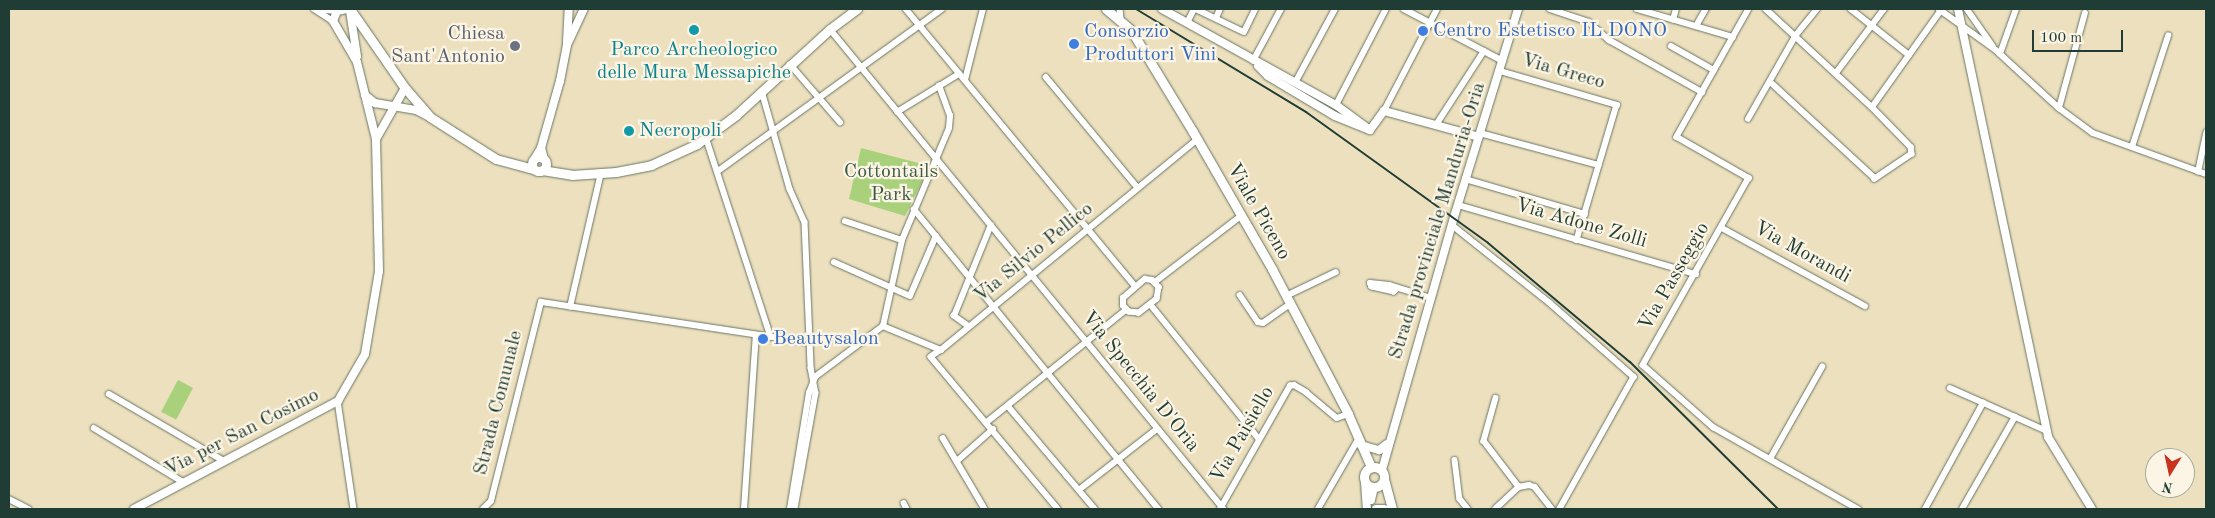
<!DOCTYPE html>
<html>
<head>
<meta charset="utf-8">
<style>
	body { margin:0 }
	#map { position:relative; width:2215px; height:518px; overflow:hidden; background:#ede0be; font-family:"Old Standard TT",serif }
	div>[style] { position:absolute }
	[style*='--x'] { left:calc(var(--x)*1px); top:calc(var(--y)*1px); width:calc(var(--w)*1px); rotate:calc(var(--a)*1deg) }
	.green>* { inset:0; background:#a9d17c; transform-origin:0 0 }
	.roads { filter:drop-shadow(0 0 1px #677664) drop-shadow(0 0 1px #677664) }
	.street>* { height:5.5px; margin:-2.75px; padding:0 2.75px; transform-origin:2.75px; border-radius:2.75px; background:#fff }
	.secondary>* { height:8px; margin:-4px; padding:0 4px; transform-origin:4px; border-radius:4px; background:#fff }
	.primary>* { height:9px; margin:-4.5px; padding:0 4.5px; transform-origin:4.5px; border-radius:4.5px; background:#fff }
	.primary>.ring { margin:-4.5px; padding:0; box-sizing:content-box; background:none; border:9px solid #fff; border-radius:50% }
	.rail>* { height:2px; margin:-1px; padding:0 1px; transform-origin:1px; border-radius:1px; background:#1f3d34 }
	.dots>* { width:14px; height:14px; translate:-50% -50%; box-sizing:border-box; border:2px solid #fcf5e5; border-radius:50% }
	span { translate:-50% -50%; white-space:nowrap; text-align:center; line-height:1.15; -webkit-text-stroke:4.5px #fcf5e5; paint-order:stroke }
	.shop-label { font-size:20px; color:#366cbe }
	.left { translate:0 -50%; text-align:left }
	.worship-label { font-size:20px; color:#5b616d }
	.right { translate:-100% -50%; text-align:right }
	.culture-label { font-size:20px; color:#0d838f }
	.street-label { font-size:20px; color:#1f3d34 }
	.park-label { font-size:20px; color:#3b5b42 }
	.frame { position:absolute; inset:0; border:10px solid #1f3d34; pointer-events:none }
	.north { position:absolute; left:2145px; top:448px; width:50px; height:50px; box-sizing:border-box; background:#fcf5e5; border:1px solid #a4ab9e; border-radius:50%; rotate:190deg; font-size:14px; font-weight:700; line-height:20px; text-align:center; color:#1f3d34 }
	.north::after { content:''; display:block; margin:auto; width:18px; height:22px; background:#c8321e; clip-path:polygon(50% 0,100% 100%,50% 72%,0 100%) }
	.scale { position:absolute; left:2032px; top:30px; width:91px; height:22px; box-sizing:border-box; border:2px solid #1f3d34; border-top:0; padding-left:6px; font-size:15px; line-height:18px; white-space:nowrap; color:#1f3d34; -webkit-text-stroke:4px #fcf5e5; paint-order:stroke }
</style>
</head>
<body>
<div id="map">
	<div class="green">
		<div style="clip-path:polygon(861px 148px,930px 166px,905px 216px,849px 199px)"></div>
		<div style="left:178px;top:380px;width:17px;height:36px;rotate:28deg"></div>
	</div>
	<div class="roads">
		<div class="street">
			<div style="--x:314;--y:9;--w:23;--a:5"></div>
			<div style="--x:906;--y:9;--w:359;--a:50.4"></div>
			<div style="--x:1120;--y:9;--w:10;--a:84"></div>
			<div style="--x:1196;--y:9;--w:53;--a:25.6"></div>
			<div style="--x:1244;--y:32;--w:25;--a:-64"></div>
			<div style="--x:1404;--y:9;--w:112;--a:27.7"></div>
			<div style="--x:1550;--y:9;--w:41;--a:18.4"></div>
			<div style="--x:1589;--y:22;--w:27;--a:42"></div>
			<div style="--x:1609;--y:40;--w:107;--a:29.2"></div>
			<div style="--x:1637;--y:9;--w:100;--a:16.3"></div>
			<div style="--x:1749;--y:9;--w:147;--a:119.4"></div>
			<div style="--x:1677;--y:137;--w:83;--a:29.7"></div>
			<div style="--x:1749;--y:178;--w:215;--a:119.5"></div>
			<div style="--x:1643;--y:365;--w:94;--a:41.5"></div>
			<div style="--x:1713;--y:427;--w:167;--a:29.5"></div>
			<div style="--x:1766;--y:9;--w:144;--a:42.8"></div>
			<div style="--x:1872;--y:107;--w:56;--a:45.7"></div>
			<div style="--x:1911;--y:147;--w:7;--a:82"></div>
			<div style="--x:1912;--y:154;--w:45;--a:146"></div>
			<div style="--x:1875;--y:179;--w:142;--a:-137.3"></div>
			<div style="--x:1851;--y:9;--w:74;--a:38.4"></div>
			<div style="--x:1939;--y:9;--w:70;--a:35.7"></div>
			<div style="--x:1996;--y:50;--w:86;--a:42.6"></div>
			<div style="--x:2059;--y:108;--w:42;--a:36.3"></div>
			<div style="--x:2093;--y:133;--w:120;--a:19.9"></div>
			<div style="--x:1967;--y:9;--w:45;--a:54.9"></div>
			<div style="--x:316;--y:10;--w:20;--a:33"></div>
			<div style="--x:1216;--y:18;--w:10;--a:-66"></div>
			<div style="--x:1673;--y:20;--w:11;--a:-75"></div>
			<div style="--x:1187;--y:23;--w:16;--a:-63"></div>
			<div style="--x:1696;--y:26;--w:20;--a:-60"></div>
			<div style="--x:830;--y:29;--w:621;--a:50.62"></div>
			<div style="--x:1671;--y:46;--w:49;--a:29.2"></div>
			<div style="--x:2000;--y:54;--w:48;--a:-70.4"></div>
			<div style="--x:1253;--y:61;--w:59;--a:-61.7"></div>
			<div style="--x:790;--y:64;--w:77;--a:49.2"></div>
			<div style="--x:1500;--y:71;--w:122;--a:16.2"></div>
			<div style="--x:1617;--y:105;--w:141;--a:106.5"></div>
			<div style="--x:1836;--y:73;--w:80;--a:-53.1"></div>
			<div style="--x:1046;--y:77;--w:144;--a:50.3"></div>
			<div style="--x:965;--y:80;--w:73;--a:-75.8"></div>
			<div style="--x:1295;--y:83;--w:84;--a:-61.6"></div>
			<div style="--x:762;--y:91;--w:102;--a:74.1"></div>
			<div style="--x:790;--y:189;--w:36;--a:66"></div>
			<div style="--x:805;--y:222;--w:146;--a:87.6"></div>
			<div style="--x:811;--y:368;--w:25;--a:79"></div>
			<div style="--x:816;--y:393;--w:118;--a:100.3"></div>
			<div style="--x:1336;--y:105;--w:108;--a:-62.5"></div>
			<div style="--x:1872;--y:107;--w:120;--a:-54.5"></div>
			<div style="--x:2059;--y:108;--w:98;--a:-74.7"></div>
			<div style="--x:1384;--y:111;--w:115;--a:-62.5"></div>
			<div style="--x:897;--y:112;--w:73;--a:-31.5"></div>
			<div style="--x:1748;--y:119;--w:97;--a:-60.3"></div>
			<div style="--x:1796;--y:35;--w:33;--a:-51"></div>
			<div style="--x:1436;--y:125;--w:88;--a:-57"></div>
			<div style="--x:1480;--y:133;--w:123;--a:15.1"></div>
			<div style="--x:706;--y:137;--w:210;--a:72"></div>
			<div style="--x:2132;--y:147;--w:117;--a:-72"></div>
			<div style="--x:718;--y:171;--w:276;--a:-35.9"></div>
			<div style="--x:2198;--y:172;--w:40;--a:-78"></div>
			<div style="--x:1465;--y:179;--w:125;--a:16.3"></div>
			<div style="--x:1458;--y:205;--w:248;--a:16.2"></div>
			<div style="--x:914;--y:209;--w:387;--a:50.8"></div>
			<div style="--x:845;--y:221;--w:60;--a:18.4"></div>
			<div style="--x:1452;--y:225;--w:125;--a:38.5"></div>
			<div style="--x:1550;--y:303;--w:112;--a:41.4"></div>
			<div style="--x:1634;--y:377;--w:151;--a:119.3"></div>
			<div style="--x:1722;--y:228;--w:163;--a:28.6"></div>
			<div style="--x:834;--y:262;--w:83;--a:24.1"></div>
			<div style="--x:910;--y:296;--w:65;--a:-66.6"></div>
			<div style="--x:1145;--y:279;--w:7;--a:8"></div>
			<div style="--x:1152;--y:280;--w:10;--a:45"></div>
			<div style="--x:1159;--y:287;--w:12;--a:99"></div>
			<div style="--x:1157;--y:299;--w:23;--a:142"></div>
			<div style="--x:1139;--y:313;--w:10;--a:-174"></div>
			<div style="--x:1129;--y:312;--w:8;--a:-135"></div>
			<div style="--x:1123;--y:306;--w:8;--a:-90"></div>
			<div style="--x:1123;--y:298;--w:29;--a:-41"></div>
			<div style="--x:1155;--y:282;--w:108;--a:-37.5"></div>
			<div style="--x:1397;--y:289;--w:4;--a:135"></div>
			<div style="--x:1394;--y:292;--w:23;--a:-167"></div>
			<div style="--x:1372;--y:287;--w:4;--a:-117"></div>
			<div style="--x:1370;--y:283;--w:19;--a:6"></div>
			<div style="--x:1389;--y:285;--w:44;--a:17.2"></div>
			<div style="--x:1240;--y:295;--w:32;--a:56"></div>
			<div style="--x:1258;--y:322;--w:5;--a:11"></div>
			<div style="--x:1263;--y:323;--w:33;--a:-35"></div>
			<div style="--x:1286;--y:296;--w:55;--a:-25.6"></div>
			<div style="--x:1151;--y:305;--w:172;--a:51.1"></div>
			<div style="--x:570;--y:307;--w:138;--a:-77"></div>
			<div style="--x:883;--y:326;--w:63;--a:22.5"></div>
			<div style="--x:941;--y:350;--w:331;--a:-39.4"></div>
			<div style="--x:969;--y:327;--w:19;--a:-144"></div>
			<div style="--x:954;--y:316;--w:98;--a:-67.9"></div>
			<div style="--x:941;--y:350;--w:12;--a:145"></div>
			<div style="--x:931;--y:357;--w:198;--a:50.1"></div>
			<div style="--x:1950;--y:388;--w:106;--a:23.9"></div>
			<div style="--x:109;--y:394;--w:133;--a:30.2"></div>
			<div style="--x:1496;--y:398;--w:45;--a:105.6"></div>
			<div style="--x:1484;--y:441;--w:58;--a:52.7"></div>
			<div style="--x:338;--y:401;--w:109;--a:81.6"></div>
			<div style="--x:1008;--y:406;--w:135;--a:49.8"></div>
			<div style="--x:987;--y:422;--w:179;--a:-38.9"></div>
			<div style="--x:94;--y:428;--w:104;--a:31.2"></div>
			<div style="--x:943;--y:438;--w:82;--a:59.4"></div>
			<div style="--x:1770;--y:459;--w:106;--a:-60.5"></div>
			<div style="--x:1455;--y:460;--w:39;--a:83"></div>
			<div style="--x:1460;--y:499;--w:13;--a:51"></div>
			<div style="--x:957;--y:461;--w:48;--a:-41.6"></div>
			<div style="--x:1079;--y:490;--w:99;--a:-38"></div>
			<div style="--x:9;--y:499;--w:22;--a:27"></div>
			<div style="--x:904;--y:503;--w:7;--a:63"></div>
			<div style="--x:483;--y:509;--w:11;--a:-45"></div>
			<div style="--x:491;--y:501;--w:205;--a:-75.9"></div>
			<div style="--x:541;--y:302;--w:273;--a:8.6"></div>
			<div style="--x:744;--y:509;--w:174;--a:-86.1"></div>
			<div style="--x:790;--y:509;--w:118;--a:-80.7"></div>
			<div style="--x:809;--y:393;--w:17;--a:-69"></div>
			<div style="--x:815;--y:377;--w:85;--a:-36.9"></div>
			<div style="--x:883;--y:326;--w:88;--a:-77.5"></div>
			<div style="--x:902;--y:240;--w:121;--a:-67.2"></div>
			<div style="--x:949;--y:128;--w:12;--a:-85"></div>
			<div style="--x:950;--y:116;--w:32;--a:-110"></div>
			<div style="--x:1220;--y:509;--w:142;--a:-60.4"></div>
			<div style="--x:1290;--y:386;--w:4;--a:-14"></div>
			<div style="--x:1294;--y:385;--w:14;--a:30"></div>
			<div style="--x:1306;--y:392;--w:40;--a:40"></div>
			<div style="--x:1337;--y:418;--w:12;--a:-20"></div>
			<div style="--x:1318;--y:509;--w:82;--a:-60"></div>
			<div style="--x:1495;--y:509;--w:33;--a:-43"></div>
			<div style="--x:1519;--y:487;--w:10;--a:-11"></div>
			<div style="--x:1529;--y:485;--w:6;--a:18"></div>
			<div style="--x:1535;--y:487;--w:28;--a:52"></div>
			<div style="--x:1925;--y:509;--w:121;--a:-61.3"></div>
			<div style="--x:1962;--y:509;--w:106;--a:-60.1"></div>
		</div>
		<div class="secondary">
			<div style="--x:1162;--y:9;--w:199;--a:28.9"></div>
			<div style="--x:1336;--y:105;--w:42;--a:36.3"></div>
			<div style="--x:1958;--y:9;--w:437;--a:78.1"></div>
			<div style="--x:2048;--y:437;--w:84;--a:58.6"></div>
			<div style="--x:350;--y:11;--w:46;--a:81.2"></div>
			<div style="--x:567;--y:42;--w:33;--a:-87"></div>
			<div style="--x:1258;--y:66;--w:14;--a:45"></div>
			<div style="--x:1268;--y:76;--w:78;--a:30.8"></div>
			<div style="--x:1335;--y:116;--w:38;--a:22"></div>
			<div style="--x:365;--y:95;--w:13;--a:39"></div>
			<div style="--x:375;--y:103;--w:42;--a:9.7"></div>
			<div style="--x:416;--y:110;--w:13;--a:27"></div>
			<div style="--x:1370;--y:130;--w:24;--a:-54"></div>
			<div style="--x:1384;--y:111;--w:98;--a:15.3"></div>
			<div style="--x:376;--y:139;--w:59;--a:-60.4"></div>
			<div style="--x:541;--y:148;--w:11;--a:75"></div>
			<div style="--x:535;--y:158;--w:12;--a:-59"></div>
			<div style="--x:541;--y:148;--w:70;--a:-74.2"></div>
			<div style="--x:560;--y:81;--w:37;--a:-79"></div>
			<div style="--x:567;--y:45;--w:40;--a:-65"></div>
			<div style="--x:1361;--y:445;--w:19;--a:16"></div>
			<div style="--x:1379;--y:450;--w:10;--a:-37"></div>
			<div style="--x:1382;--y:470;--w:263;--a:-74.1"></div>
			<div style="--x:1454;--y:217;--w:218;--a:-72.9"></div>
			<div style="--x:1365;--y:482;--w:27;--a:86"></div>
			<div style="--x:1371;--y:500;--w:13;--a:-77"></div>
			<div style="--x:134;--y:509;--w:231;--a:-27.9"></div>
			<div style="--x:338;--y:401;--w:54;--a:-60.1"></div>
			<div style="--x:365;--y:354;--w:84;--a:-80.4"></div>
			<div style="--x:379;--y:271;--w:132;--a:-91.3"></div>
			<div style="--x:376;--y:139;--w:79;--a:-103.9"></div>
			<div style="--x:357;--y:62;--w:48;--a:-120.3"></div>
			<div style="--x:333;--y:21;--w:11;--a:-68"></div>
			<div style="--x:337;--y:11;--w:10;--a:-11"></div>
			<div style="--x:1376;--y:509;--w:8;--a:0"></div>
		</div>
		<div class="primary">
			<div style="--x:350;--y:9;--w:96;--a:55.2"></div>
			<div style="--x:405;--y:88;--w:38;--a:49"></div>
			<div style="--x:430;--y:117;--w:78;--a:32.5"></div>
			<div style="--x:496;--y:159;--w:38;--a:15"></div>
			<div style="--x:1106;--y:9;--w:33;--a:40"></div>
			<div style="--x:1131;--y:30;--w:119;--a:58.7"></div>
			<div style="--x:1193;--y:132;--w:158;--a:60"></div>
			<div style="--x:1272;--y:269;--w:164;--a:62.3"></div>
			<div style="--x:1348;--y:414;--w:58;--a:66.5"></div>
			<div class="ring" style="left:532px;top:157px;width:5px;height:5px"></div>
			<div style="--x:542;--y:170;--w:30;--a:9"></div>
			<div style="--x:572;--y:175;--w:44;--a:-3.9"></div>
			<div style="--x:616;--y:172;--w:36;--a:-11"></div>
			<div style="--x:651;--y:165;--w:51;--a:-24.5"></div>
			<div style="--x:697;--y:144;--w:49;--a:-36.6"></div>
			<div style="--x:736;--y:115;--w:127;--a:-42.5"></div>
			<div style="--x:830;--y:29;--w:34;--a:-37"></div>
			<div class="ring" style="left:1364px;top:467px;width:11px;height:11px"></div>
			<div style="--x:1384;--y:479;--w:31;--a:75"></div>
		</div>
	</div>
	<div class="rail">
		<div style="--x:1136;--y:9;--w:199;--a:31.2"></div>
		<div style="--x:1306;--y:112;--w:224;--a:35.7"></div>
		<div style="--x:1488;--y:243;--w:185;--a:40"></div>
		<div style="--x:1630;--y:362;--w:209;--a:44.8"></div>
	</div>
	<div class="dots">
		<div style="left:694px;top:30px;background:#0f9aa8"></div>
		<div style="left:1423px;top:31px;background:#3f7fe0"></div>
		<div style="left:1074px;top:44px;background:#3f7fe0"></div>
		<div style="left:515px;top:46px;background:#6b7280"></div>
		<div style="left:629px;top:131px;background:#0f9aa8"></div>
		<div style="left:763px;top:339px;background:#3f7fe0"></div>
	</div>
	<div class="shop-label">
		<span class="left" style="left:1433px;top:31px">Centro Estetisco IL DONO</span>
		<span class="left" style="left:1084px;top:44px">Consorzio<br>Produttori Vini</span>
		<span class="left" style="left:773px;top:339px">Beautysalon</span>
	</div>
	<div class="worship-label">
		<span class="right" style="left:505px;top:46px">Chiesa<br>Sant'Antonio</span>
	</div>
	<div class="culture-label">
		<span style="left:694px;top:62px">Parco Archeologico<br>delle Mura Messapiche</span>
		<span class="left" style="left:639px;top:131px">Necropoli</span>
	</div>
	<div class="street-label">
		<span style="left:1563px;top:72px;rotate:16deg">Via Greco</span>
		<span style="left:1258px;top:212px;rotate:60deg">Viale Piceno</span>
		<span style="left:1438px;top:221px;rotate:-73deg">Strada provinciale Manduria-Oria</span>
		<span style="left:1581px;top:224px;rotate:16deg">Via Adone Zolli</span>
		<span style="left:1034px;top:253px;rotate:-39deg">Via Silvio Pellico</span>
		<span style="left:1802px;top:253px;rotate:29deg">Via Morandi</span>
		<span style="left:1675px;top:277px;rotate:-60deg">Via Passeggio</span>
		<span style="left:1140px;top:382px;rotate:51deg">Via Specchia D'Oria</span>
		<span style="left:499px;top:403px;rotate:-76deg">Strada Comunale</span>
		<span style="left:242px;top:433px;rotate:-27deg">Via per San Cosimo</span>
		<span style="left:1243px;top:435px;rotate:-60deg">Via Paisiello</span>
	</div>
	<div class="park-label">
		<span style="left:891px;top:184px">Cottontails<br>Park</span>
	</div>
	<div class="frame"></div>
	<div class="north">N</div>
	<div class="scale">100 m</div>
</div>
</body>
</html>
